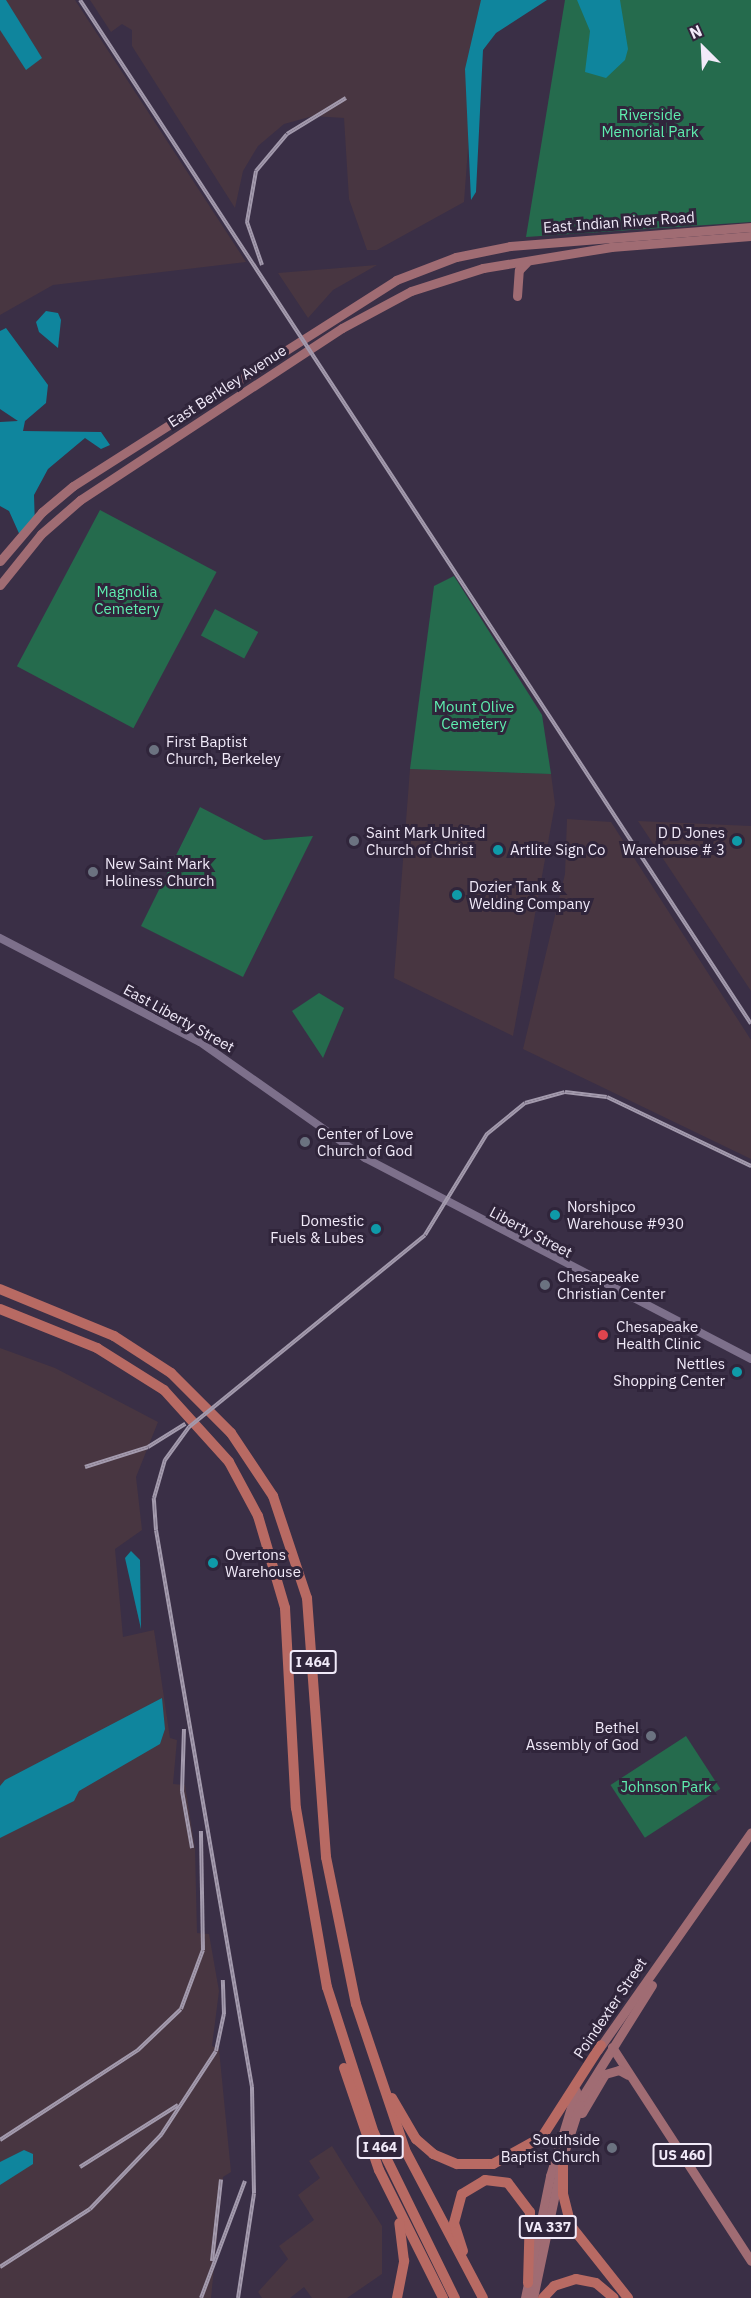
<!DOCTYPE html>
<html>
<head>
<meta charset="utf-8">
<style>
	body { margin:0 }
	#map { position:relative; width:751px; height:2298px; overflow:hidden; background:#3a2f46; font-family:"IBM Plex Sans",sans-serif }
	div>[style] { position:absolute }
	[style*='--x'] { left:calc(var(--x)*1px); top:calc(var(--y)*1px); width:calc(var(--w)*1px); rotate:calc(var(--a)*1deg) }
	.industrial>* { inset:0; background:#483641 }
	.green>* { inset:0; background:#256b4d; transform-origin:0 0 }
	.water>* { inset:0; background:#0f859d }
	.secondary>* { height:8px; margin:-4px; padding:0 4px; transform-origin:4px; border-radius:4px; background:#7d708b }
	.primary>* { height:9px; margin:-4.5px; padding:0 4.5px; transform-origin:4.5px; border-radius:4.5px; background:#a06c73 }
	.motorway>* { height:10px; margin:-5px; padding:0 5px; transform-origin:5px; border-radius:5px; background:#b86a63 }
	.rail>* { height:4px; margin-top:-2px; transform-origin:0; background:repeating-linear-gradient(90deg,#30253b 0 4.5px,#a39aad 0 9px); box-sizing:border-box; border-block:2px solid #a39aad }
	.dots>* { width:16px; height:16px; translate:-50% -50%; box-sizing:border-box; border:3px solid #30253b; border-radius:50% }
	span { translate:-50% -50%; white-space:nowrap; text-align:center; line-height:1.15; -webkit-text-stroke:6px #30253b; paint-order:stroke }
	.shield-label span { padding:2px 4px; background:#30253b; border:2px solid; border-radius:4px; -webkit-text-stroke-width:0 }
	.shield-label { font-size:14px; color:#f1eaf9; font-weight:700 }
	.park-label { font-size:15px; color:#5eeeaf }
	.street-label { font-size:15px; color:#f1eaf9 }
	.poi-label { font-size:15px; color:#f1eaf9 }
	.left { translate:0 -50%; text-align:left }
	.right { translate:-100% -50%; text-align:right }
	.north { position:absolute; left:673px; top:18px; width:60px; height:60px; -webkit-text-stroke:4px #30253b; paint-order:stroke; rotate:336deg; font-size:16px; font-weight:700; line-height:24px; text-align:center; color:#f1eaf9 }
	.north::after { content:''; display:block; margin:auto; width:21px; height:27px; background:#f1eaf9; clip-path:polygon(50% 0,100% 100%,50% 72%,0 100%) }
</style>
</head>
<body>
<div id="map">
	<div class="industrial">
		<div style="clip-path:polygon(0 0,75px 0,246px 262px,53px 285px,0 315px)"></div>
		<div style="clip-path:polygon(90px 0,487px 0,473px 82px,464px 202px,377px 250px,367px 250px,349px 199px,344px 118px,313px 116px,284px 124px,258px 146px,243px 171px,235px 208px,132px 46px,132px 30px,122px 24px,111px 32px)"></div>
		<div style="clip-path:polygon(377px 265px,333px 290px,308px 318px,278px 273px)"></div>
		<div style="clip-path:polygon(410px 769px,551px 774px,555px 804px,513px 1036px,394px 978px)"></div>
		<div style="clip-path:polygon(567px 819px,611px 822px,751px 1040px,751px 1159px,523px 1049px,565px 874px)"></div>
		<div style="clip-path:polygon(638px 821px,751px 826px,751px 991px)"></div>
		<div style="clip-path:polygon(0 1348px,55px 1368px,158px 1422px,136px 1477px,142px 1530px,115px 1549px,123px 1637px,154px 1630px,170px 1738px,177px 1740px,173px 1784px,185px 1785px,195px 1849px,197px 1933px,209px 1934px,219px 1991px,212px 2046px,219px 2049px,231px 2172px,223px 2177px,211px 2298px,0 2298px)"></div>
		<div style="clip-path:polygon(332px 2146px,382px 2226px,382px 2274px,347px 2298px,312px 2298px,304px 2287px,290px 2298px,262px 2298px,258px 2292px,288px 2259px,279px 2246px,314px 2220px,298px 2195px,320px 2178px,309px 2161px)"></div>
	</div>
	<div class="green">
		<div style="clip-path:polygon(565px 0,751px 0,751px 222px,526px 237px)"></div>
		<div style="left:100px;top:510px;width:132px;height:177px;rotate:28deg"></div>
		<div style="clip-path:polygon(454px 576px,542px 715px,551px 774px,410px 769px,434px 586px)"></div>
		<div style="left:215px;top:609px;width:49px;height:30px;rotate:28deg"></div>
		<div style="clip-path:polygon(200px 807px,264px 840px,313px 836px,243px 977px,141px 926px)"></div>
		<div style="clip-path:polygon(319px 993px,344px 1008px,323px 1058px,292px 1011px)"></div>
		<div style="left:686px;top:1736px;width:63px;height:90px;rotate:57deg"></div>
	</div>
	<div class="water">
		<div style="clip-path:polygon(0 0,6px 0,42px 58px,26px 70px,0 30px)"></div>
		<div style="clip-path:polygon(481px 0,547px 0,496px 33px,483px 50px,476px 192px,471px 200px,465px 69px)"></div>
		<div style="clip-path:polygon(577px 0,620px 0,628px 49px,625px 60px,606px 78px,585px 72px,590px 31px)"></div>
		<div style="clip-path:polygon(46px 311px,58px 313px,61px 320px,58px 348px,39px 332px,36px 322px)"></div>
		<div style="clip-path:polygon(6px 328px,48px 385px,46px 403px,25px 421px,23px 431px,101px 432px,110px 445px,101px 449px,85px 438px,48px 469px,34px 495px,35px 527px,22px 540px,9px 511px,0 506px,0 422px,18px 421px,0 409px,0 331px)"></div>
		<div style="clip-path:polygon(131px 1551px,140px 1560px,141px 1629px,125px 1558px)"></div>
		<div style="clip-path:polygon(162px 1698px,165px 1729px,160px 1744px,79px 1791px,74px 1801px,0 1838px,0 1786px,5px 1780px)"></div>
		<div style="clip-path:polygon(24px 2150px,33px 2154px,33px 2164px,0 2185px,0 2162px)"></div>
	</div>
	<div class="secondary">
		<div style="--x:0;--y:938;--w:225;--a:27.5"></div>
		<div style="--x:200;--y:1042;--w:202;--a:35.1"></div>
		<div style="--x:365;--y:1158;--w:435;--a:27.5"></div>
	</div>
	<div class="primary">
		<div style="--x:517;--y:296;--w:26;--a:-86"></div>
		<div style="--x:519;--y:270;--w:10;--a:-45"></div>
		<div style="--x:0;--y:561;--w:65;--a:-49.4"></div>
		<div style="--x:42;--y:512;--w:40;--a:-40"></div>
		<div style="--x:73;--y:486;--w:383;--a:-32.5"></div>
		<div style="--x:396;--y:280;--w:64;--a:-21"></div>
		<div style="--x:456;--y:257;--w:55;--a:-11.5"></div>
		<div style="--x:510;--y:246;--w:242;--a:-4.5"></div>
		<div style="--x:0;--y:585;--w:65;--a:-51.2"></div>
		<div style="--x:41;--y:534;--w:52;--a:-41.1"></div>
		<div style="--x:80;--y:500;--w:313;--a:-33.3"></div>
		<div style="--x:342;--y:328;--w:78;--a:-28.2"></div>
		<div style="--x:411;--y:291;--w:76;--a:-17.7"></div>
		<div style="--x:483;--y:268;--w:130;--a:-9.3"></div>
		<div style="--x:611;--y:247;--w:140;--a:-4.5"></div>
		<div style="--x:612;--y:2047;--w:255;--a:57"></div>
		<div style="--x:598;--y:2050;--w:266;--a:-54.9"></div>
		<div style="--x:582;--y:2113;--w:45;--a:-59.5"></div>
		<div style="--x:605;--y:2074;--w:15;--a:-16"></div>
		<div style="--x:619;--y:2070;--w:10;--a:29"></div>
		<div style="--x:525;--y:2298;--w:125;--a:-78.4"></div>
		<div style="--x:550;--y:2176;--w:89;--a:-73"></div>
		<div style="--x:533;--y:2298;--w:145;--a:-78.1"></div>
		<div style="--x:563;--y:2156;--w:62;--a:-72.1"></div>
		<div style="--x:582;--y:2097;--w:132;--a:-58"></div>
	</div>
	<div class="motorway">
		<div style="--x:0;--y:1289;--w:123;--a:22.4"></div>
		<div style="--x:114;--y:1336;--w:68;--a:33"></div>
		<div style="--x:171;--y:1373;--w:85;--a:45"></div>
		<div style="--x:231;--y:1433;--w:76;--a:56.3"></div>
		<div style="--x:273;--y:1496;--w:108;--a:71.6"></div>
		<div style="--x:307;--y:1598;--w:260;--a:85.8"></div>
		<div style="--x:326;--y:1857;--w:150;--a:78.5"></div>
		<div style="--x:356;--y:2004;--w:154;--a:71.4"></div>
		<div style="--x:405;--y:2150;--w:167;--a:62.2"></div>
		<div style="--x:0;--y:1309;--w:105;--a:21.9"></div>
		<div style="--x:97;--y:1348;--w:79;--a:32.1"></div>
		<div style="--x:164;--y:1390;--w:97;--a:47.9"></div>
		<div style="--x:229;--y:1462;--w:61;--a:61.8"></div>
		<div style="--x:258;--y:1516;--w:96;--a:73.6"></div>
		<div style="--x:285;--y:1608;--w:200;--a:86.9"></div>
		<div style="--x:296;--y:1808;--w:182;--a:80.2"></div>
		<div style="--x:327;--y:1987;--w:153;--a:72.2"></div>
		<div style="--x:374;--y:2133;--w:184;--a:63.9"></div>
		<div style="--x:344;--y:2068;--w:108;--a:71.1"></div>
		<div style="--x:379;--y:2170;--w:143;--a:63.4"></div>
		<div style="--x:392;--y:2098;--w:48;--a:59.7"></div>
		<div style="--x:416;--y:2139;--w:23;--a:41"></div>
		<div style="--x:433;--y:2154;--w:26;--a:23"></div>
		<div style="--x:457;--y:2164;--w:36;--a:0"></div>
		<div style="--x:493;--y:2164;--w:56;--a:-28.9"></div>
		<div style="--x:542;--y:2137;--w:109;--a:-57.3"></div>
		<div style="--x:563;--y:2156;--w:38;--a:90"></div>
		<div style="--x:563;--y:2194;--w:33;--a:76"></div>
		<div style="--x:571;--y:2226;--w:92;--a:51.6"></div>
		<div style="--x:463;--y:2251;--w:29;--a:-108"></div>
		<div style="--x:454;--y:2223;--w:30;--a:-75"></div>
		<div style="--x:462;--y:2194;--w:27;--a:-31"></div>
		<div style="--x:485;--y:2180;--w:23;--a:7"></div>
		<div style="--x:508;--y:2183;--w:36;--a:53"></div>
		<div style="--x:530;--y:2212;--w:71;--a:91.6"></div>
		<div style="--x:397;--y:2298;--w:38;--a:-79"></div>
		<div style="--x:404;--y:2261;--w:38;--a:-97"></div>
		<div style="--x:543;--y:2298;--w:16;--a:-47"></div>
		<div style="--x:554;--y:2286;--w:23;--a:-18"></div>
		<div style="--x:576;--y:2279;--w:20;--a:11"></div>
		<div style="--x:596;--y:2283;--w:23;--a:40"></div>
	</div>
	<div class="rail">
		<div style="--x:80;--y:0;--w:1224;--a:56.76"></div>
		<div style="--x:262;--y:265;--w:46;--a:-109.2"></div>
		<div style="--x:247;--y:222;--w:52;--a:-80"></div>
		<div style="--x:256;--y:171;--w:48;--a:-50"></div>
		<div style="--x:287;--y:134;--w:69;--a:-31.4"></div>
		<div style="--x:85;--y:1467;--w:66;--a:-17.6"></div>
		<div style="--x:148;--y:1447;--w:44;--a:-31.9"></div>
		<div style="--x:184;--y:1729;--w:62;--a:91.8"></div>
		<div style="--x:182;--y:1791;--w:58;--a:80"></div>
		<div style="--x:0;--y:2140;--w:165;--a:-33.1"></div>
		<div style="--x:138;--y:2050;--w:59;--a:-43.6"></div>
		<div style="--x:181;--y:2009;--w:63;--a:-69.6"></div>
		<div style="--x:203;--y:1950;--w:119;--a:-91"></div>
		<div style="--x:80;--y:2167;--w:116;--a:-32.3"></div>
		<div style="--x:212;--y:2261;--w:82;--a:-83.7"></div>
		<div style="--x:0;--y:2267;--w:107;--a:-32.8"></div>
		<div style="--x:90;--y:2209;--w:103;--a:-46.2"></div>
		<div style="--x:161;--y:2135;--w:100;--a:-56.8"></div>
		<div style="--x:216;--y:2051;--w:38;--a:-78"></div>
		<div style="--x:224;--y:2014;--w:34;--a:-92"></div>
		<div style="--x:201;--y:2298;--w:125;--a:-69.4"></div>
		<div style="--x:238;--y:2298;--w:106;--a:-81.3"></div>
		<div style="--x:254;--y:2193;--w:106;--a:-91.1"></div>
		<div style="--x:252;--y:2087;--w:565;--a:-99.78"></div>
		<div style="--x:156;--y:1530;--w:32;--a:-94"></div>
		<div style="--x:154;--y:1498;--w:40;--a:-74"></div>
		<div style="--x:165;--y:1460;--w:41;--a:-54"></div>
		<div style="--x:189;--y:1427;--w:304;--a:-39.1"></div>
		<div style="--x:425;--y:1235;--w:119;--a:-58.5"></div>
		<div style="--x:487;--y:1134;--w:49;--a:-39.2"></div>
		<div style="--x:525;--y:1103;--w:41;--a:-15.4"></div>
		<div style="--x:565;--y:1092;--w:42;--a:6.8"></div>
		<div style="--x:607;--y:1097;--w:160;--a:25.6"></div>
	</div>
	<div class="dots">
		<div style="left:154px;top:750px;background:#6b7280"></div>
		<div style="left:354px;top:841px;background:#6b7280"></div>
		<div style="left:737px;top:841px;background:#0f9aa8"></div>
		<div style="left:498px;top:850px;background:#0f9aa8"></div>
		<div style="left:93px;top:872px;background:#6b7280"></div>
		<div style="left:457px;top:895px;background:#0f9aa8"></div>
		<div style="left:305px;top:1142px;background:#6b7280"></div>
		<div style="left:555px;top:1215px;background:#0f9aa8"></div>
		<div style="left:376px;top:1229px;background:#0f9aa8"></div>
		<div style="left:545px;top:1285px;background:#6b7280"></div>
		<div style="left:603px;top:1335px;background:#e0444e"></div>
		<div style="left:737px;top:1372px;background:#0f9aa8"></div>
		<div style="left:213px;top:1563px;background:#0f9aa8"></div>
		<div style="left:651px;top:1736px;background:#6b7280"></div>
		<div style="left:612px;top:2148px;background:#6b7280"></div>
	</div>
	<div class="shield-label">
		<span style="left:313px;top:1662px">I 464</span>
		<span style="left:380px;top:2147px">I 464</span>
		<span style="left:682px;top:2155px">US 460</span>
		<span style="left:548px;top:2227px">VA 337</span>
	</div>
	<div class="park-label">
		<span style="left:650px;top:123px">Riverside<br>Memorial Park</span>
		<span style="left:127px;top:600px">Magnolia<br>Cemetery</span>
		<span style="left:474px;top:715px">Mount Olive<br>Cemetery</span>
		<span style="left:666px;top:1787px">Johnson Park</span>
	</div>
	<div class="street-label">
		<span style="left:619px;top:222px;rotate:-4deg">East Indian River Road</span>
		<span style="left:227px;top:386px;rotate:-33deg">East Berkley Avenue</span>
		<span style="left:179px;top:1018px;rotate:29deg">East Liberty Street</span>
		<span style="left:531px;top:1232px;rotate:28deg">Liberty Street</span>
		<span style="left:610px;top:2008px;rotate:-56deg">Poindexter Street</span>
	</div>
	<div class="poi-label">
		<span class="left" style="left:166px;top:750px">First Baptist<br>Church, Berkeley</span>
		<span class="left" style="left:366px;top:841px">Saint Mark United<br>Church of Christ</span>
		<span class="right" style="left:725px;top:841px">D D Jones<br>Warehouse # 3</span>
		<span class="left" style="left:510px;top:850px">Artlite Sign Co</span>
		<span class="left" style="left:105px;top:872px">New Saint Mark<br>Holiness Church</span>
		<span class="left" style="left:469px;top:895px">Dozier Tank &amp;<br>Welding Company</span>
		<span class="left" style="left:317px;top:1142px">Center of Love<br>Church of God</span>
		<span class="left" style="left:567px;top:1215px">Norshipco<br>Warehouse #930</span>
		<span class="right" style="left:364px;top:1229px">Domestic<br>Fuels &amp; Lubes</span>
		<span class="left" style="left:557px;top:1285px">Chesapeake<br>Christian Center</span>
		<span class="left" style="left:616px;top:1335px">Chesapeake<br>Health Clinic</span>
		<span class="right" style="left:725px;top:1372px">Nettles<br>Shopping Center</span>
		<span class="left" style="left:225px;top:1563px">Overtons<br>Warehouse</span>
		<span class="right" style="left:639px;top:1736px">Bethel<br>Assembly of God</span>
		<span class="right" style="left:600px;top:2148px">Southside<br>Baptist Church</span>
	</div>
	<div class="north">N</div>
</div>
</body>
</html>
